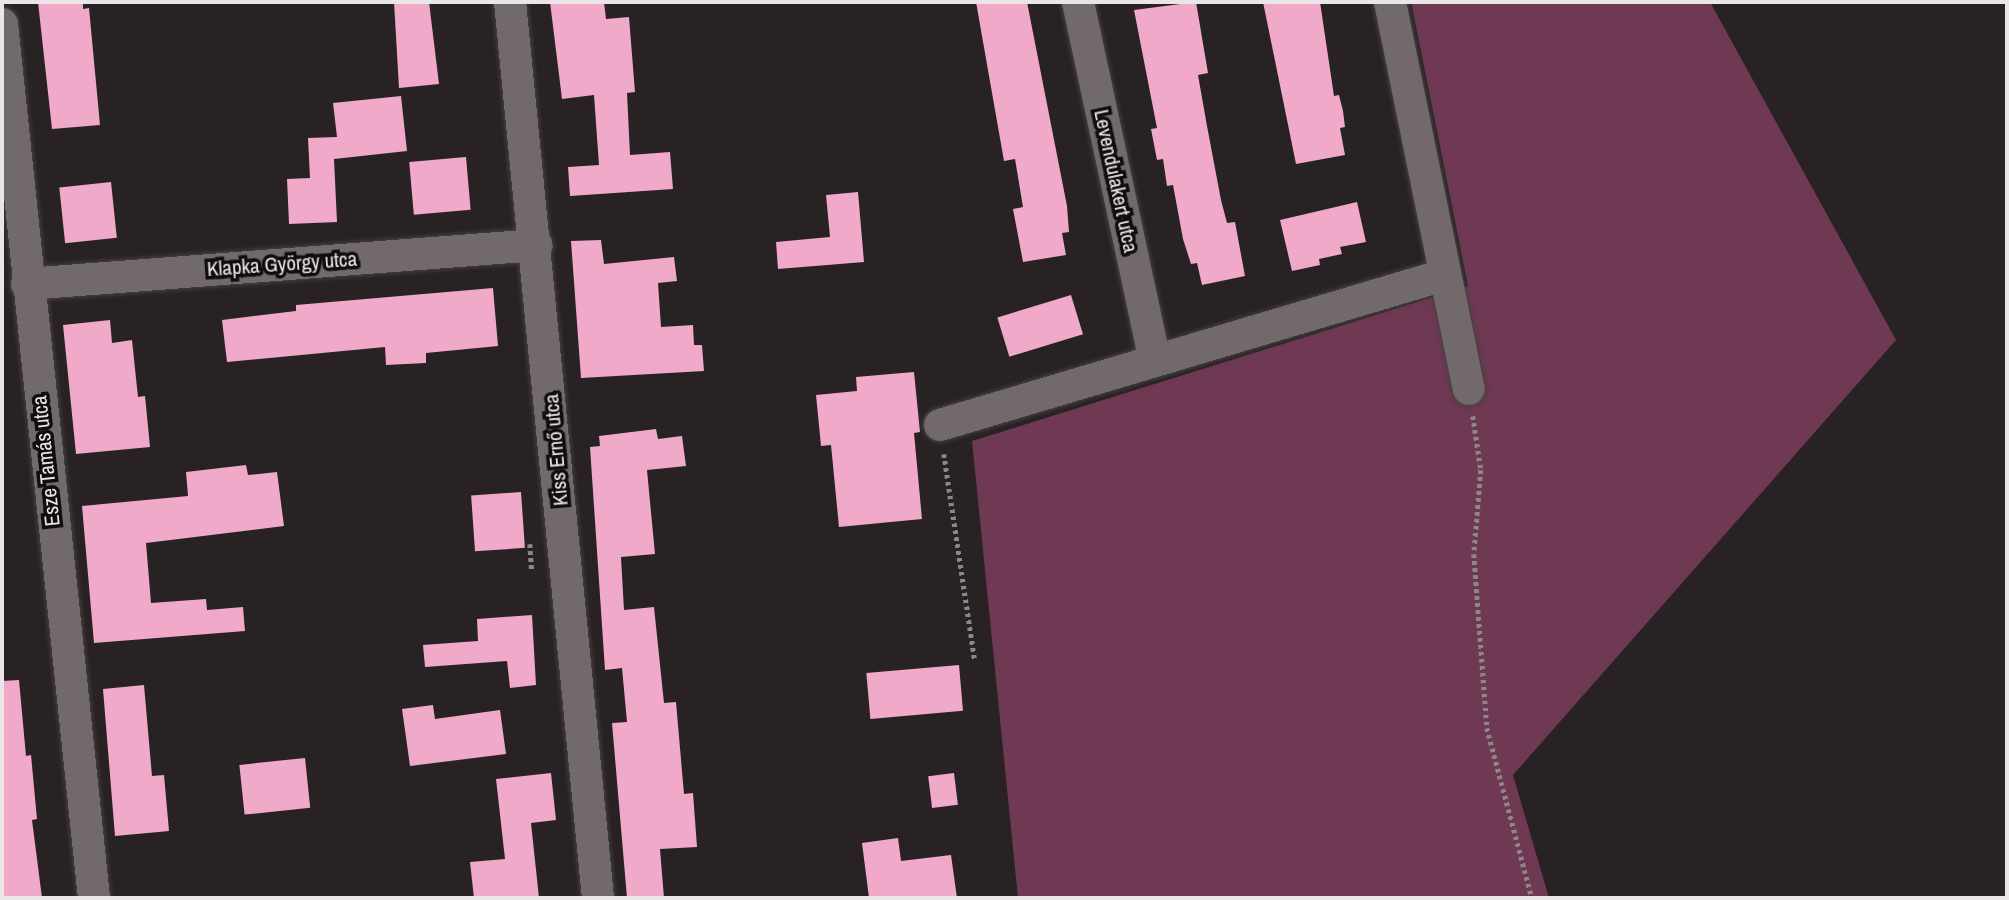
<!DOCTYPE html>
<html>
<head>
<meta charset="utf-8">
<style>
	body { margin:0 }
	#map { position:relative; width:2009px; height:900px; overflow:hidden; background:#292225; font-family:"Archivo Narrow",sans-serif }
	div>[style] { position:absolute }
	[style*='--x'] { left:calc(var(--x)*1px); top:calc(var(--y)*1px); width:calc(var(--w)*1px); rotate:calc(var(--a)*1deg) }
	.green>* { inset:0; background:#6f3853 }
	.building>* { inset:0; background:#f0a9c9; transform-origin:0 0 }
	.path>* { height:4.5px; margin-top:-2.25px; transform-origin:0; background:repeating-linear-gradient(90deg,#8d878a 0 3.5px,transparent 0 7px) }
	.roads { filter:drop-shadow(0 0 2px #454042) drop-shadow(0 0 2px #454042) }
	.minor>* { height:32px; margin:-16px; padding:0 16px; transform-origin:16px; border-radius:16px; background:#71696c }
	span { translate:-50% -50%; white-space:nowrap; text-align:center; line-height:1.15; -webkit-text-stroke:7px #100d0e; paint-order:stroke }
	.street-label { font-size:21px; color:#eae6e8 }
	.frame { position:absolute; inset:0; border:4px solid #eae6e8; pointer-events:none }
</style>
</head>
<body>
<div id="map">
	<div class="green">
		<div style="clip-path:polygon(1411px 2px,1710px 2px,1896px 340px,1513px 775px,1549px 898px,1018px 898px,972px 441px,1468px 286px)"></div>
	</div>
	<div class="building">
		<div style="clip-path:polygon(38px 2px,83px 2px,83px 9px,89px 8px,100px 125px,52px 129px)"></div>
		<div style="clip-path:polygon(394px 2px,429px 2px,439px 84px,399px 88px)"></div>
		<div style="clip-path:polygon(550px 2px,604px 2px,606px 19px,629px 17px,635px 92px,627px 93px,630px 155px,670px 152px,673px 189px,570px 196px,568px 167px,599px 165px,594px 95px,562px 99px)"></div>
		<div style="clip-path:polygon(976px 2px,1027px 2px,1067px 206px,1069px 232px,1062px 233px,1066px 255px,1023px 262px,1013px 209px,1023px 207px,1015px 159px,1004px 161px)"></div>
		<div style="clip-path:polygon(1196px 2px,1208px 73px,1198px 75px,1207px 126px,1221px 200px,1227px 223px,1235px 222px,1245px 276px,1202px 285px,1197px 263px,1191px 264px,1183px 239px,1173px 185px,1167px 186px,1163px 159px,1157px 160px,1151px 129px,1157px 128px,1134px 10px)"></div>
		<div style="clip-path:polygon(1263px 2px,1320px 2px,1334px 96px,1339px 95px,1343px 111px,1345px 127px,1340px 128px,1345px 155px,1296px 164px)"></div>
		<div style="clip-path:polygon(401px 96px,407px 151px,334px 159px,337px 222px,289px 224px,287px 179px,310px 178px,308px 138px,337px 137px,333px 103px)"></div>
		<div style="left:466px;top:157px;width:53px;height:57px;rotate:85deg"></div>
		<div style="left:111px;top:182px;width:56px;height:52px;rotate:84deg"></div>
		<div style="clip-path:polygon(858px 192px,864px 262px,778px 269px,776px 242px,830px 237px,826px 195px)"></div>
		<div style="clip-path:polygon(1357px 202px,1366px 242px,1340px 247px,1342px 254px,1319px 259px,1320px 265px,1292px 271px,1280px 220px)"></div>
		<div style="clip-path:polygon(601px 240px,604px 264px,674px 257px,677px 281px,658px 283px,661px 327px,693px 325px,694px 345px,702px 345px,704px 371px,581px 378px,571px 241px)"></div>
		<div style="clip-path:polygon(493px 288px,498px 346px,426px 353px,426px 363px,386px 365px,385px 347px,227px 362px,222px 320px,296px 311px,296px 305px)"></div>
		<div style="left:1071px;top:295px;width:41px;height:77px;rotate:73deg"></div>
		<div style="clip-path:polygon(110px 320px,112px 343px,132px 340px,138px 397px,145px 396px,150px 447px,76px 454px,63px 325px)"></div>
		<div style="clip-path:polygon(914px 372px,920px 432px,914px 433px,922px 519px,839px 527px,831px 445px,821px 446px,816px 395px,857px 391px,856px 377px)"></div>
		<div style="clip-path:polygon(656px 429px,658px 439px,682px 436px,686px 466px,647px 470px,655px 554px,621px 557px,624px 610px,654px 607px,664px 703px,676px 702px,684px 794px,693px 793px,697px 847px,660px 849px,664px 898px,627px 898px,612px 723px,627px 722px,622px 668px,605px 670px,590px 447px,600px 446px,599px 436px)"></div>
		<div style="clip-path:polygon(246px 465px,248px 475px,277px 472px,284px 526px,146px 543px,151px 603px,206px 599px,207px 610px,243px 607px,245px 631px,94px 643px,82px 506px,188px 496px,186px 472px)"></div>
		<div style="left:521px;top:492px;width:56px;height:50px;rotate:86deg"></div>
		<div style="clip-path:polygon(532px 615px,536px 685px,510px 688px,507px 661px,425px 667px,423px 645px,478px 641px,477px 619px)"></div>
		<div style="left:959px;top:665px;width:46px;height:93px;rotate:85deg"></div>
		<div style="clip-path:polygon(19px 680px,26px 756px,31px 755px,37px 819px,32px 820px,42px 898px,2px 898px,2px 681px)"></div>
		<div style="clip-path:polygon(144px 685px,152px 776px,164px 775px,169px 831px,115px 836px,103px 689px)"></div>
		<div style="clip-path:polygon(433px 705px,435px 719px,500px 710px,506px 754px,410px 766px,402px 709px)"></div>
		<div style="left:305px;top:758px;width:50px;height:66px;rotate:84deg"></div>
		<div style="clip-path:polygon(551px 773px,556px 820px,531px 823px,539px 898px,474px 898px,470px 862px,505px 859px,496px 779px)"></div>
		<div style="left:954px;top:773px;width:32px;height:26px;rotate:83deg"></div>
		<div style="clip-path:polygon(898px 838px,901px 861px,951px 855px,957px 898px,869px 898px,862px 843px)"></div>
	</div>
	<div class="path">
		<div style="--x:1473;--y:416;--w:55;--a:81.6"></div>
		<div style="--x:1481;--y:470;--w:84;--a:94.8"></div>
		<div style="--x:1474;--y:554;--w:174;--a:85.7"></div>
		<div style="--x:1487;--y:728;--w:176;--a:75.2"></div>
		<div style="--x:944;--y:454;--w:209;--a:81.5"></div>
		<div style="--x:530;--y:544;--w:26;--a:86"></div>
	</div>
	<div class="roads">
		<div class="minor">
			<div style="--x:510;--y:2;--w:900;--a:84.39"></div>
			<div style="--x:1078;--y:2;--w:367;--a:77.9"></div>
			<div style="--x:1390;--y:2;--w:395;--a:78.5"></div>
			<div style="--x:2;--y:24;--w:879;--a:83.99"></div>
			<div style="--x:27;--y:284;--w:511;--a:-4.37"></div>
			<div style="--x:940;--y:425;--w:526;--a:-16.57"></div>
		</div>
	</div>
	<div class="street-label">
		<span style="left:1116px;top:181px;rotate:78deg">Levendulakert utca</span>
		<span style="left:282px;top:264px;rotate:-4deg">Klapka György utca</span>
		<span style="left:556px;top:450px;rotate:-95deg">Kiss Ernő utca</span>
		<span style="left:46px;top:461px;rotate:-96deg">Esze Tamás utca</span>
	</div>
	<div class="frame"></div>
</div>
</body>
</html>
